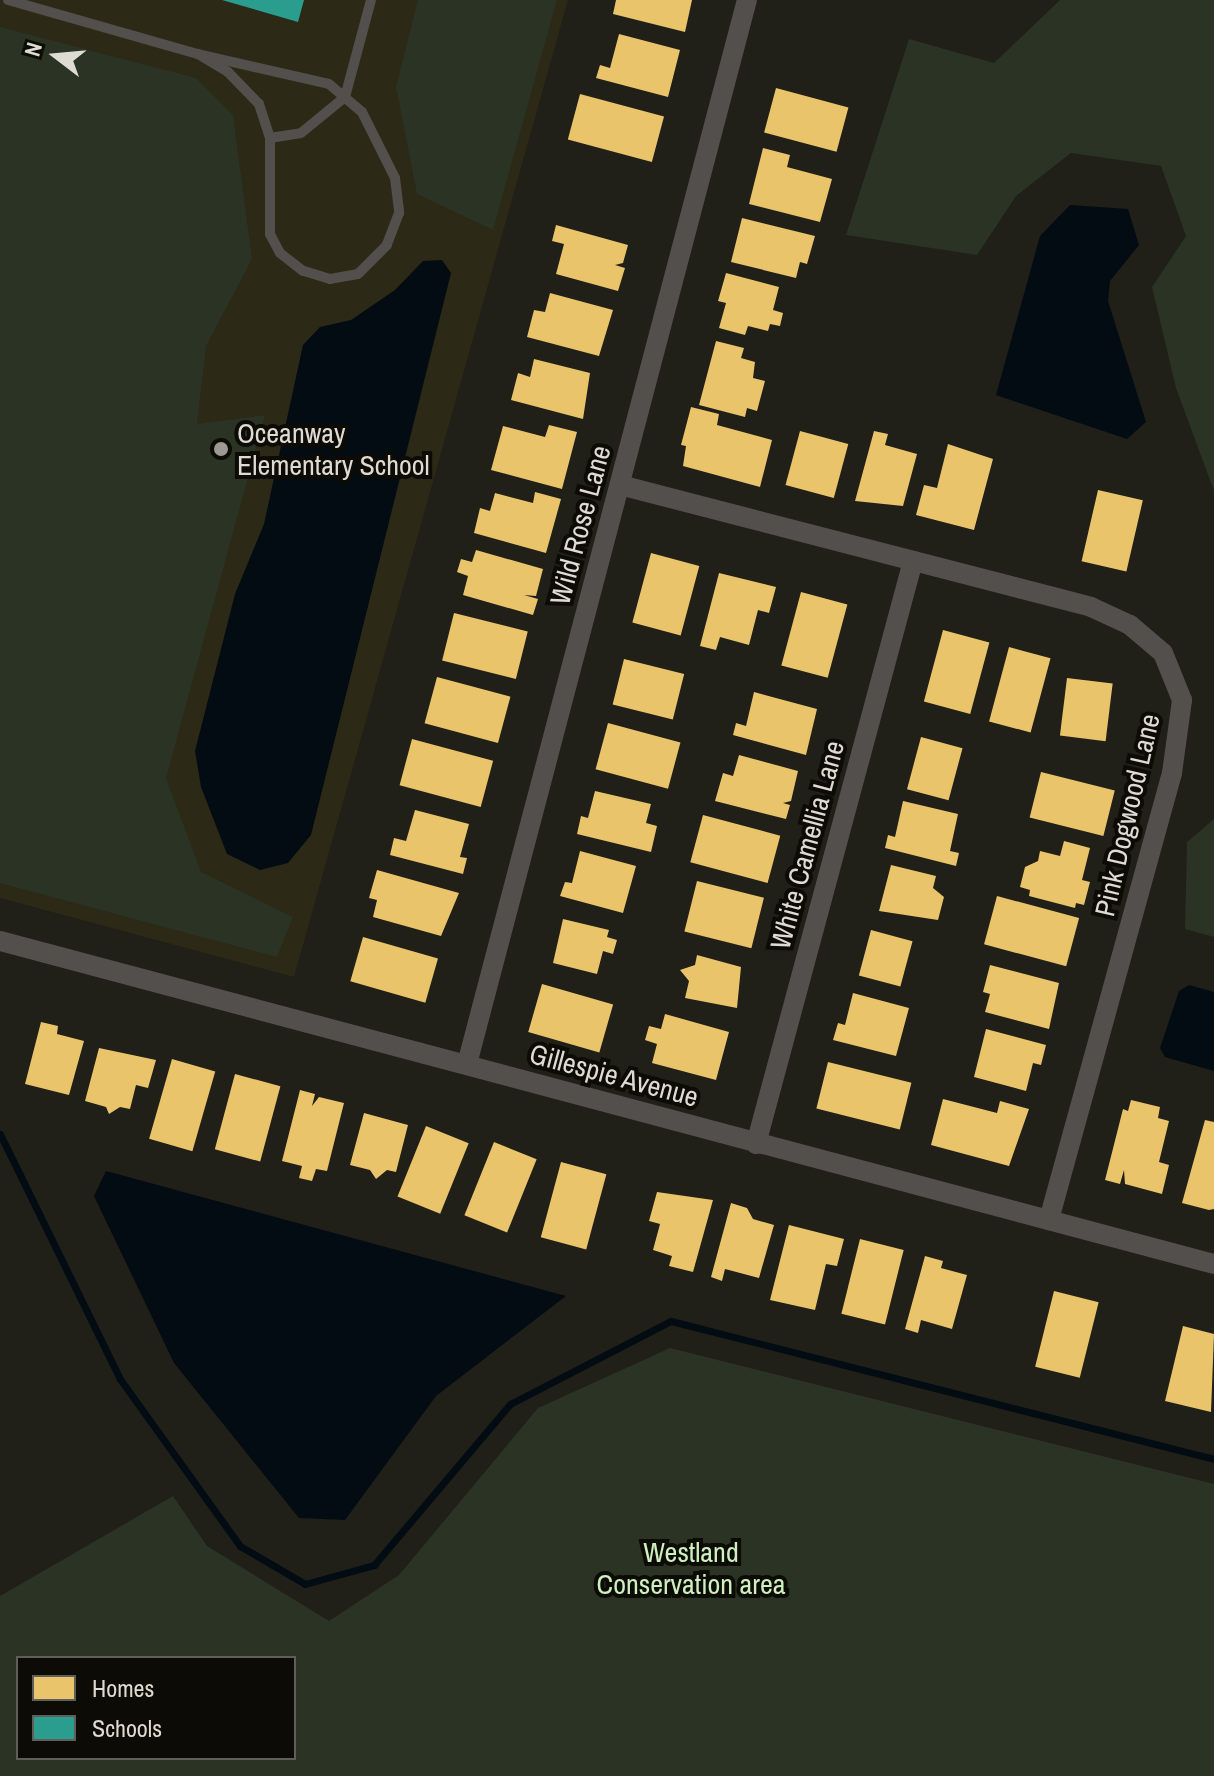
<!DOCTYPE html>
<html>
<head>
<meta charset="utf-8">
<style>
	body { margin:0 }
	#map { position:relative; width:1214px; height:1776px; overflow:hidden; background:#201f18; font-family:"Archivo Narrow",sans-serif }
	div>[style] { position:absolute }
	[style*='--x'] { left:calc(var(--x)*1px); top:calc(var(--y)*1px); width:calc(var(--w)*1px); rotate:calc(var(--a)*1deg) }
	.built>* { inset:0; background:#2c2916 }
	.green>* { inset:0; background:#2a3324 }
	.water>* { inset:0; background:#030c13 }
	.homes>* { inset:0; background:#e9c46a; transform-origin:0 0 }
	.schools>* { inset:0; background:#2a9d8f }
	.stream>* { height:7px; margin:-3.5px; padding:0 3.5px; transform-origin:3.5px; border-radius:3.5px; background:#030c13 }
	.service>* { height:10px; margin:-5px; padding:0 5px; transform-origin:5px; border-radius:5px; background:#534f4c }
	.minor>* { height:20px; margin:-10px; padding:0 10px; transform-origin:10px; border-radius:10px; background:#534f4c }
	.dots>* { width:22px; height:22px; translate:-50% -50%; box-sizing:border-box; border:4px solid #0c0b06; border-radius:50% }
	span { translate:-50% -50%; white-space:nowrap; text-align:center; line-height:1.15; -webkit-text-stroke:8px #0c0b06; paint-order:stroke }
	.poi-label { font-size:28px; color:#dddbd2 }
	.left { translate:0 -50%; text-align:left }
	.street-label { font-size:28px; color:#dddbd2 }
	.park-label { font-size:28px; color:#ceefbf }
	.legend { position:absolute; left:16px; top:1656px; width:280px; height:104px; box-sizing:border-box; background:#0c0b06; border:2px solid #605e58; margin:0; padding:10px 14px; list-style:none; font-size:24px; color:#dddbd2 }
	.legend li { display:flex; align-items:center; gap:16px; height:40px }
	.legend b { width:40px; border:2px solid #605e58 }
	.north { position:absolute; left:16px; top:16px; width:80px; height:80px; -webkit-text-stroke:6px #0c0b06; paint-order:stroke; rotate:286deg; font-size:22px; font-weight:700; line-height:32px; text-align:center; color:#dddbd2 }
	.north::after { content:''; display:block; margin:auto; width:28px; height:36px; background:#dddbd2; clip-path:polygon(50% 0,100% 100%,50% 72%,0 100%) }
</style>
</head>
<body>
<div id="map">
	<div class="built">
		<div style="clip-path:polygon(0 0,568px 0,294px 977px,0 898px)"></div>
	</div>
	<div class="green">
		<div style="clip-path:polygon(418px 0,557px 0,493px 230px,417px 194px,396px 87px)"></div>
		<div style="clip-path:polygon(1060px 0,1214px 0,1214px 491px,1176px 388px,1152px 287px,1186px 236px,1161px 166px,1071px 153px,1016px 196px,977px 255px,846px 235px,909px 39px,994px 63px)"></div>
		<div style="clip-path:polygon(0 27px,196px 78px,233px 115px,252px 259px,206px 346px,197px 424px,265px 415px,166px 778px,201px 872px,293px 917px,277px 957px,0 883px)"></div>
		<div style="clip-path:polygon(1214px 819px,1214px 937px,1185px 929px,1187px 842px)"></div>
		<div style="clip-path:polygon(evenodd,670px 1348px,1214px 1484px,1214px 1776px,0 1776px,0 1596px,173px 1496px,207px 1546px,329px 1621px,399px 1575px,538px 1408px,670px 1348px,18px 1658px,294px 1658px,294px 1758px,18px 1758px,18px 1658px)"></div>
	</div>
	<div class="water">
		<div style="clip-path:polygon(1070px 205px,1128px 209px,1139px 245px,1110px 281px,1108px 301px,1146px 422px,1127px 439px,996px 395px,1040px 236px)"></div>
		<div style="clip-path:polygon(442px 260px,451px 273px,311px 835px,288px 863px,260px 870px,227px 854px,201px 787px,195px 751px,235px 594px,264px 524px,303px 345px,320px 327px,351px 320px,395px 290px,423px 261px)"></div>
		<div style="clip-path:polygon(1189px 985px,1214px 992px,1214px 1071px,1165px 1057px,1160px 1048px,1179px 991px)"></div>
		<div style="clip-path:polygon(106px 1171px,566px 1296px,436px 1396px,345px 1520px,299px 1518px,174px 1363px,94px 1196px)"></div>
	</div>
	<div class="homes">
		<div style="clip-path:polygon(616px 0,692px 0,685px 32px,613px 14px)"></div>
		<div style="clip-path:polygon(619px 34px,680px 50px,668px 97px,596px 78px,600px 65px,610px 68px)"></div>
		<div style="left:776px;top:88px;width:75px;height:46px;rotate:15deg"></div>
		<div style="left:580px;top:94px;width:87px;height:47px;rotate:15deg"></div>
		<div style="clip-path:polygon(763px 148px,790px 155px,787px 167px,832px 179px,820px 222px,749px 204px)"></div>
		<div style="clip-path:polygon(742px 218px,815px 236px,807px 264px,800px 262px,796px 278px,731px 262px)"></div>
		<div style="clip-path:polygon(556px 225px,628px 245px,623px 263px,615px 265px,625px 268px,618px 291px,556px 274px,564px 244px,552px 241px)"></div>
		<div style="clip-path:polygon(726px 273px,779px 287px,773px 310px,783px 313px,780px 326px,770px 324px,768px 331px,748px 326px,745px 335px,719px 328px,726px 303px,718px 301px)"></div>
		<div style="clip-path:polygon(550px 293px,613px 310px,599px 356px,527px 337px,534px 310px,545px 312px)"></div>
		<div style="clip-path:polygon(716px 341px,744px 348px,741px 358px,755px 362px,753px 378px,765px 381px,757px 411px,747px 408px,745px 417px,699px 405px)"></div>
		<div style="clip-path:polygon(534px 359px,590px 373px,583px 419px,511px 400px,518px 373px,530px 377px)"></div>
		<div style="clip-path:polygon(691px 407px,719px 414px,717px 425px,772px 440px,760px 487px,683px 466px,686px 446px,681px 445px)"></div>
		<div style="clip-path:polygon(549px 425px,577px 432px,562px 489px,491px 470px,503px 426px,545px 437px)"></div>
		<div style="left:800px;top:431px;width:50px;height:56px;rotate:15deg"></div>
		<div style="clip-path:polygon(874px 431px,888px 434px,885px 445px,917px 454px,903px 506px,855px 501px)"></div>
		<div style="clip-path:polygon(948px 444px,993px 459px,974px 530px,916px 515px,924px 485px,937px 488px)"></div>
		<div style="left:1098px;top:490px;width:46px;height:73px;rotate:13deg"></div>
		<div style="clip-path:polygon(535px 492px,561px 499px,546px 553px,474px 533px,480px 508px,490px 511px,495px 493px,533px 503px)"></div>
		<div style="clip-path:polygon(476px 550px,543px 569px,536px 596px,524px 595px,538px 599px,533px 615px,463px 595px,468px 576px,457px 572px,461px 559px,472px 562px)"></div>
		<div style="left:651px;top:553px;width:50px;height:72px;rotate:15deg"></div>
		<div style="clip-path:polygon(719px 573px,776px 587px,769px 613px,758px 610px,749px 645px,720px 637px,716px 650px,700px 646px)"></div>
		<div style="left:801px;top:592px;width:48px;height:76px;rotate:15deg"></div>
		<div style="left:454px;top:613px;width:76px;height:49px;rotate:14deg"></div>
		<div style="left:943px;top:630px;width:48px;height:74px;rotate:15deg"></div>
		<div style="left:1009px;top:647px;width:43px;height:77px;rotate:15deg"></div>
		<div style="left:624px;top:659px;width:62px;height:47px;rotate:14deg"></div>
		<div style="left:437px;top:677px;width:76px;height:48px;rotate:15deg"></div>
		<div style="left:1067px;top:678px;width:46px;height:58px;rotate:7deg"></div>
		<div style="clip-path:polygon(754px 692px,817px 709px,806px 755px,733px 735px,736px 723px,746px 726px)"></div>
		<div style="left:608px;top:723px;width:75px;height:48px;rotate:15deg"></div>
		<div style="left:921px;top:737px;width:43px;height:54px;rotate:15deg"></div>
		<div style="left:412px;top:739px;width:84px;height:48px;rotate:15deg"></div>
		<div style="clip-path:polygon(739px 755px,798px 771px,791px 801px,783px 803px,790px 805px,786px 819px,715px 801px,723px 773px,733px 776px)"></div>
		<div style="left:1041px;top:772px;width:76px;height:47px;rotate:14deg"></div>
		<div style="clip-path:polygon(595px 791px,651px 804px,646px 823px,657px 826px,651px 852px,577px 834px,581px 816px,588px 818px)"></div>
		<div style="clip-path:polygon(903px 801px,958px 814px,950px 851px,959px 853px,956px 866px,885px 848px,888px 835px,895px 837px)"></div>
		<div style="clip-path:polygon(415px 810px,469px 824px,460px 857px,467px 858px,463px 874px,390px 855px,394px 838px,406px 841px)"></div>
		<div style="left:703px;top:815px;width:80px;height:49px;rotate:15deg"></div>
		<div style="clip-path:polygon(1064px 841px,1090px 848px,1082px 880px,1090px 882px,1084px 905px,1076px 903px,1075px 908px,1029px 896px,1030px 890px,1020px 887px,1025px 867px,1038px 861px,1040px 851px,1060px 856px)"></div>
		<div style="clip-path:polygon(580px 851px,636px 866px,623px 913px,560px 896px,565px 882px,572px 883px)"></div>
		<div style="clip-path:polygon(891px 865px,936px 876px,933px 888px,944px 897px,938px 920px,879px 911px)"></div>
		<div style="clip-path:polygon(377px 870px,459px 893px,441px 936px,373px 917px,377px 900px,369px 898px)"></div>
		<div style="left:697px;top:881px;width:69px;height:52px;rotate:14deg"></div>
		<div style="left:997px;top:896px;width:85px;height:50px;rotate:15deg"></div>
		<div style="clip-path:polygon(563px 919px,609px 930px,607px 937px,617px 940px,613px 954px,603px 951px,597px 974px,553px 963px)"></div>
		<div style="left:871px;top:930px;width:43px;height:47px;rotate:15deg"></div>
		<div style="left:363px;top:937px;width:78px;height:46px;rotate:16deg"></div>
		<div style="clip-path:polygon(697px 955px,741px 967px,737px 1008px,685px 998px,689px 981px,680px 970px,695px 965px)"></div>
		<div style="clip-path:polygon(990px 965px,1059px 983px,1049px 1029px,985px 1012px,990px 994px,983px 992px)"></div>
		<div style="left:542px;top:984px;width:74px;height:50px;rotate:16deg"></div>
		<div style="clip-path:polygon(853px 993px,909px 1008px,896px 1056px,833px 1040px,838px 1023px,845px 1025px)"></div>
		<div style="clip-path:polygon(665px 1014px,729px 1032px,716px 1080px,652px 1063px,657px 1044px,645px 1040px,649px 1026px,661px 1029px)"></div>
		<div style="clip-path:polygon(41px 1022px,58px 1026px,57px 1034px,84px 1041px,69px 1095px,25px 1084px)"></div>
		<div style="clip-path:polygon(986px 1029px,1046px 1045px,1041px 1065px,1033px 1063px,1026px 1091px,974px 1077px)"></div>
		<div style="clip-path:polygon(99px 1048px,156px 1060px,148px 1088px,136px 1085px,130px 1109px,120px 1107px,109px 1114px,106px 1107px,85px 1101px)"></div>
		<div style="left:172px;top:1059px;width:45px;height:83px;rotate:16deg"></div>
		<div style="left:828px;top:1062px;width:86px;height:48px;rotate:14deg"></div>
		<div style="left:235px;top:1074px;width:47px;height:78px;rotate:15deg"></div>
		<div style="clip-path:polygon(300px 1090px,315px 1094px,312px 1106px,319px 1097px,344px 1103px,327px 1171px,316px 1169px,312px 1181px,299px 1178px,302px 1166px,282px 1161px)"></div>
		<div style="clip-path:polygon(943px 1099px,997px 1113px,1000px 1101px,1029px 1109px,1009px 1166px,931px 1145px)"></div>
		<div style="clip-path:polygon(1131px 1100px,1160px 1107px,1158px 1118px,1169px 1121px,1159px 1162px,1169px 1165px,1162px 1194px,1125px 1184px,1124px 1170px,1120px 1184px,1105px 1180px,1123px 1109px,1128px 1111px)"></div>
		<div style="clip-path:polygon(364px 1113px,408px 1125px,396px 1172px,387px 1170px,376px 1179px,370px 1170px,350px 1165px)"></div>
		<div style="clip-path:polygon(1205px 1120px,1214px 1122px,1214px 1209px,1209px 1210px,1182px 1203px)"></div>
		<div style="left:426px;top:1126px;width:46px;height:76px;rotate:22deg"></div>
		<div style="left:494px;top:1142px;width:46px;height:79px;rotate:22deg"></div>
		<div style="left:561px;top:1162px;width:47px;height:78px;rotate:15deg"></div>
		<div style="clip-path:polygon(657px 1192px,713px 1200px,693px 1272px,669px 1266px,672px 1256px,653px 1250px,660px 1224px,649px 1221px)"></div>
		<div style="clip-path:polygon(731px 1203px,747px 1208px,753px 1219px,774px 1225px,759px 1278px,725px 1269px,722px 1281px,711px 1277px)"></div>
		<div style="clip-path:polygon(789px 1225px,844px 1239px,837px 1266px,826px 1264px,815px 1310px,770px 1300px)"></div>
		<div style="left:860px;top:1239px;width:45px;height:77px;rotate:14deg"></div>
		<div style="clip-path:polygon(925px 1256px,943px 1261px,941px 1268px,967px 1275px,952px 1329px,921px 1320px,918px 1333px,905px 1329px)"></div>
		<div style="left:1054px;top:1291px;width:46px;height:78px;rotate:14deg"></div>
		<div style="clip-path:polygon(1183px 1326px,1214px 1334px,1211px 1412px,1165px 1401px)"></div>
	</div>
	<div class="schools">
		<div style="clip-path:polygon(222px 0,304px 0,298px 22px)"></div>
	</div>
	<div class="stream">
		<div style="--x:0;--y:1134;--w:273;--a:63.9"></div>
		<div style="--x:120;--y:1379;--w:206;--a:54.3"></div>
		<div style="--x:240;--y:1546;--w:75;--a:30.3"></div>
		<div style="--x:305;--y:1584;--w:72;--a:-15.4"></div>
		<div style="--x:374;--y:1565;--w:211;--a:-49.8"></div>
		<div style="--x:510;--y:1404;--w:181;--a:-27.3"></div>
		<div style="--x:671;--y:1321;--w:560;--a:14.26"></div>
	</div>
	<div class="service">
		<div style="--x:8;--y:0;--w:198;--a:15.9"></div>
		<div style="--x:198;--y:54;--w:134;--a:12.9"></div>
		<div style="--x:329;--y:84;--w:43;--a:40.3"></div>
		<div style="--x:362;--y:112;--w:74;--a:63.4"></div>
		<div style="--x:395;--y:178;--w:35;--a:83"></div>
		<div style="--x:399;--y:213;--w:34;--a:111"></div>
		<div style="--x:387;--y:245;--w:41;--a:135"></div>
		<div style="--x:358;--y:274;--w:28;--a:170"></div>
		<div style="--x:330;--y:279;--w:28;--a:-163"></div>
		<div style="--x:303;--y:271;--w:29;--a:-142"></div>
		<div style="--x:280;--y:253;--w:21;--a:-118"></div>
		<div style="--x:270;--y:234;--w:96;--a:-90"></div>
		<div style="--x:270;--y:138;--w:36;--a:-108"></div>
		<div style="--x:259;--y:104;--w:45;--a:-134.1"></div>
		<div style="--x:228;--y:72;--w:35;--a:-149"></div>
		<div style="--x:270;--y:138;--w:31;--a:-9"></div>
		<div style="--x:301;--y:133;--w:57;--a:-39.3"></div>
		<div style="--x:345;--y:97;--w:100;--a:-75"></div>
	</div>
	<div class="minor">
		<div style="--x:620;--y:485;--w:487;--a:14.5"></div>
		<div style="--x:1091;--y:607;--w:43;--a:24.8"></div>
		<div style="--x:1130;--y:625;--w:43;--a:40.3"></div>
		<div style="--x:1163;--y:653;--w:51;--a:68"></div>
		<div style="--x:1182;--y:700;--w:74;--a:97.8"></div>
		<div style="--x:1172;--y:773;--w:464;--a:105.4"></div>
		<div style="--x:0;--y:941;--w:1256;--a:14.9"></div>
		<div style="--x:467;--y:1064;--w:1100;--a:-75.26"></div>
		<div style="--x:756;--y:1144;--w:604;--a:-74.93"></div>
	</div>
	<div class="dots">
		<div style="left:221px;top:449px;background:#9b9991"></div>
	</div>
	<div class="poi-label">
		<span class="left" style="left:237px;top:449px">Oceanway<br>Elementary School</span>
	</div>
	<div class="street-label">
		<span style="left:580px;top:525px;rotate:-75deg">Wild Rose Lane</span>
		<span style="left:1127px;top:815px;rotate:-77deg">Pink Dogwood Lane</span>
		<span style="left:807px;top:845px;rotate:-75deg">White Camellia Lane</span>
		<span style="left:614px;top:1075px;rotate:15deg">Gillespie Avenue</span>
	</div>
	<div class="park-label">
		<span style="left:691px;top:1568px">Westland<br>Conservation area</span>
	</div>
	<ul class="legend">
	<li><b style="height:22px;background:#e9c46a"></b>Homes</li>
	<li><b style="height:22px;background:#2a9d8f"></b>Schools</li>
	</ul>
	<div class="north">N</div>
</div>
</body>
</html>
